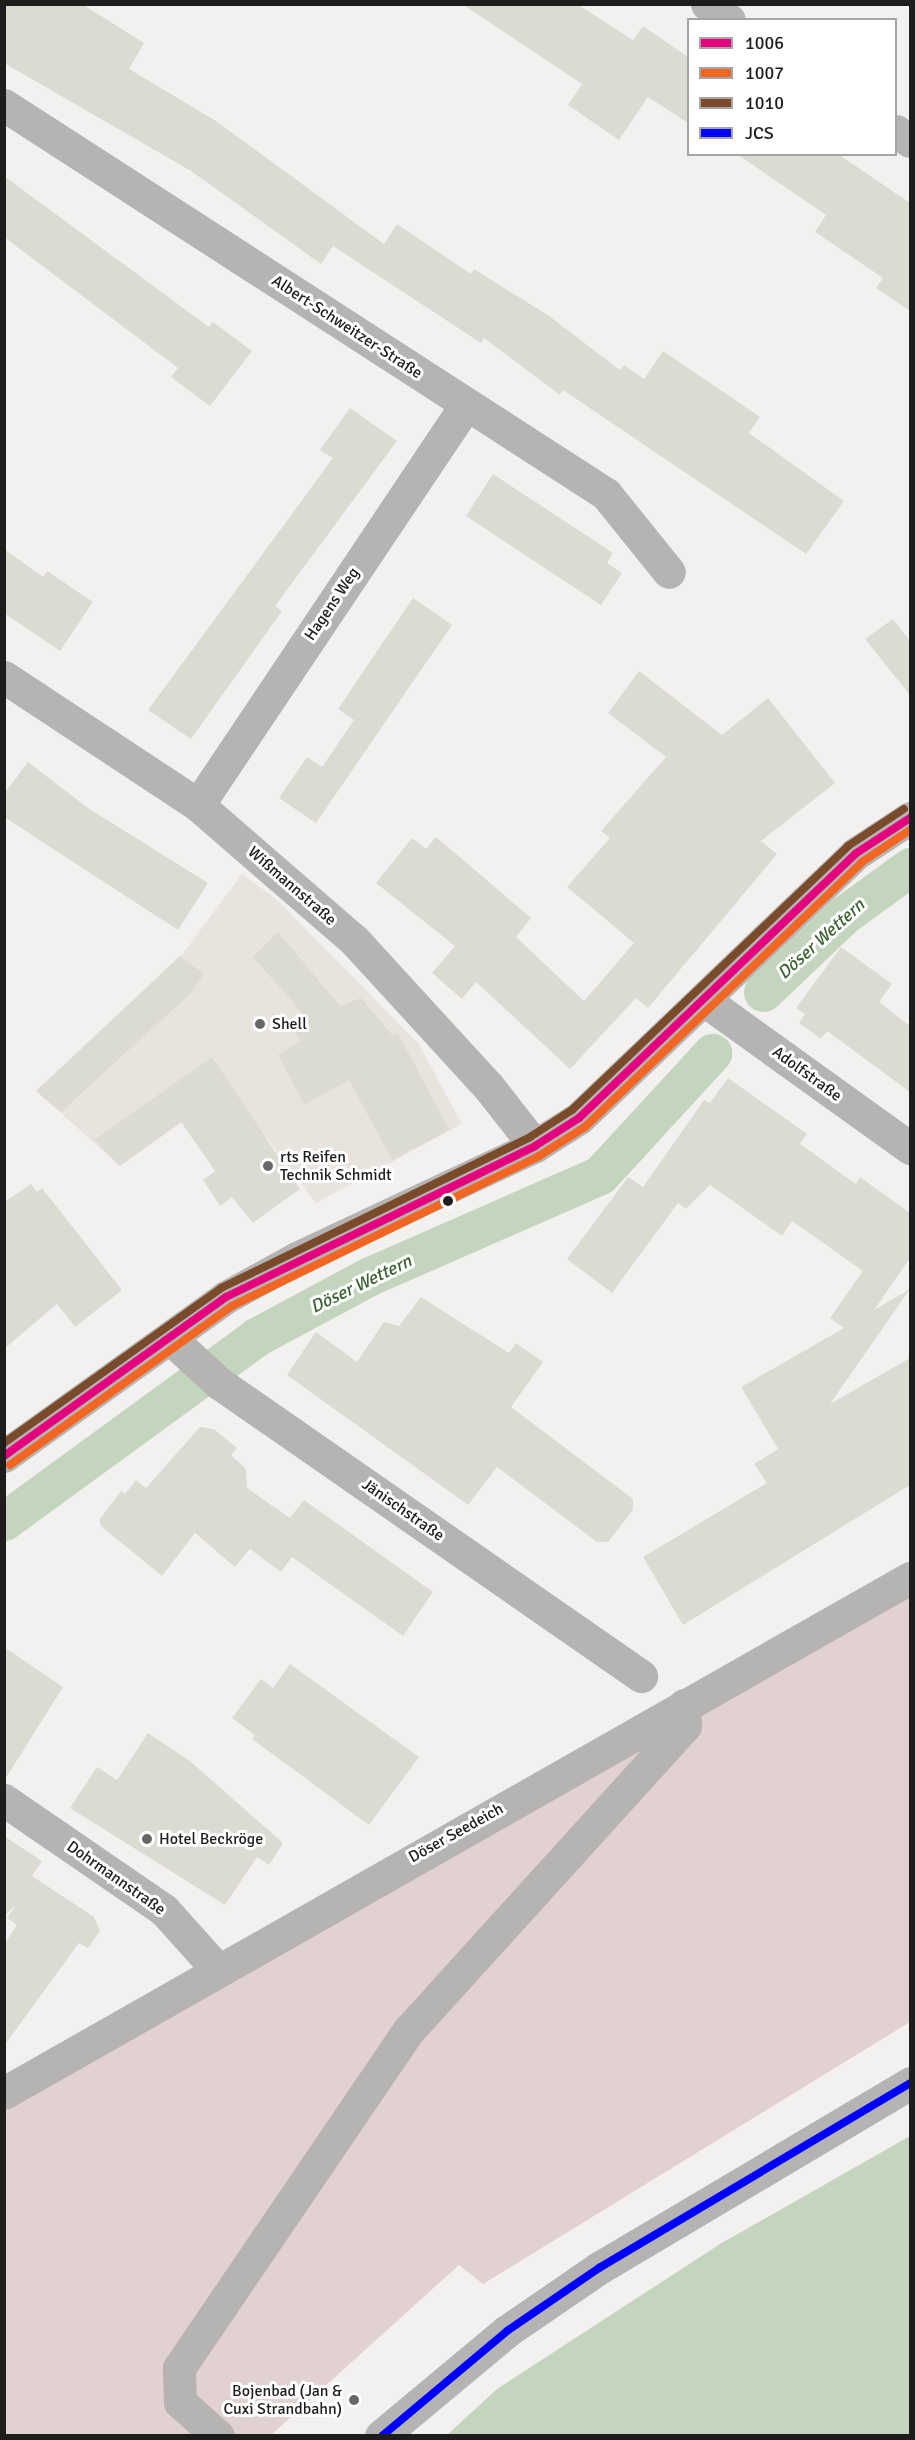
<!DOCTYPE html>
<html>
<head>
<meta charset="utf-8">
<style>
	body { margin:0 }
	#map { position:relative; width:915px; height:2440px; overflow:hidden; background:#f3f1ef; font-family:Signika,sans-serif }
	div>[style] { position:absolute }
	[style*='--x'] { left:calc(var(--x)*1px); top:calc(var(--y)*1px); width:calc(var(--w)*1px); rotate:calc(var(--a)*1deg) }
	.built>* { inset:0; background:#e8e4dd }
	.green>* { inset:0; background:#e2d1d1 }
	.water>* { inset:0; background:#c3d6bd }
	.canal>* { height:39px; margin:-19.5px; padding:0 19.5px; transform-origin:19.5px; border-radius:19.5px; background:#c3d6bd }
	.building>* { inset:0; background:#dcdbd2 }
	.minor>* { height:33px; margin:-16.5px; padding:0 16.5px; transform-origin:16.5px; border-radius:16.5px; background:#b5b4b3 }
	.bus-1>* { height:8px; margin:-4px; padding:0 4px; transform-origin:4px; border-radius:4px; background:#e5007d }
	.bus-2>* { height:8px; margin:-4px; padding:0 4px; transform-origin:4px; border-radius:4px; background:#f26522 }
	.bus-3>* { height:8px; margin:-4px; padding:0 4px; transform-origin:4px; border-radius:4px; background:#7a4b2a }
	.bus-4>* { height:8px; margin:-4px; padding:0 4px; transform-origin:4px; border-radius:4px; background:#00f }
	.dots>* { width:16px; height:16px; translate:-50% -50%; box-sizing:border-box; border:3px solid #fff; border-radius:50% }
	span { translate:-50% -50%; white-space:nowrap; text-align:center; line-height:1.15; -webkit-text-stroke:6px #fff; paint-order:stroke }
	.street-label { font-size:16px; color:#1e1d1c }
	.poi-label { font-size:16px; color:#1e1d1c }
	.left { translate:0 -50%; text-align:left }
	.right { translate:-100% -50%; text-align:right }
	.water-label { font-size:18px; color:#3b6132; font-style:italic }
	.frame { position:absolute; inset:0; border:6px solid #1e1d1c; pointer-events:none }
	.legend { position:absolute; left:687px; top:18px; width:210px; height:138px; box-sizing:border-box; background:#fff; border:2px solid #a5a5a4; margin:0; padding:8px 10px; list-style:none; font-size:18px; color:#1e1d1c }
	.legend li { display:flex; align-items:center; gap:12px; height:30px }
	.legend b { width:30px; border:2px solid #a5a5a4 }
</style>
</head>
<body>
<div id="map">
	<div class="built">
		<div style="clip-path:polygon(242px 874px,275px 898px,418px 1043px,462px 1124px,316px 1203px,253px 1120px,182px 1122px,120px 1166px,36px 1091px,170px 971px)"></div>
	</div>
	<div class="green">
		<div style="clip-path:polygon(910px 1589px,910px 2022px,483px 2284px,459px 2265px,271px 2435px,5px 2435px,4px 2108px)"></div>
	</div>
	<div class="water">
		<div style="clip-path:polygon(910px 2136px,910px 2435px,447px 2435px,497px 2389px,720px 2244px)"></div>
	</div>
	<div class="canal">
		<div style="--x:763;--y:992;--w:112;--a:-43.5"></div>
		<div style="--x:844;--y:915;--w:82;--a:-36"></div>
		<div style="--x:4;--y:1521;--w:312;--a:-36.1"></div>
		<div style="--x:256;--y:1337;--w:129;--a:-28.2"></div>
		<div style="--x:370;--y:1276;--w:251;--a:-23.7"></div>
		<div style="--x:600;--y:1175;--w:166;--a:-47.4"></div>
	</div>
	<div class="building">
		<div style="clip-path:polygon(4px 4px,82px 4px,144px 43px,129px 69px,216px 121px,384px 244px,397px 224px,471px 274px,474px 269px,549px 316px,620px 370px,624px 365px,644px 379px,663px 351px,760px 417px,749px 433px,844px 501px,806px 554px,563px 390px,560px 395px,484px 338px,481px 343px,333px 246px,321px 264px,191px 171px,4px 63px)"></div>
		<div style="clip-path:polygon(462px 4px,577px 4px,633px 40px,643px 26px,688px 57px,688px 123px,648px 97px,619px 140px,568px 105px,582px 84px)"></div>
		<div style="clip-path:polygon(737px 154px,838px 154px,910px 203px,910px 311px,876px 288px,883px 278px,815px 232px,826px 215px)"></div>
		<div style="clip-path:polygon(4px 176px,209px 327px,213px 322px,252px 351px,210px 406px,171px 377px,178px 368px,4px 237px)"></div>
		<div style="clip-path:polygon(350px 408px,397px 441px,275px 606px,282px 611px,191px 739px,148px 710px,333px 458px,320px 450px)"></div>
		<div style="clip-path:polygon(493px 474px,613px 553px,607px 563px,622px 573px,601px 605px,466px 516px)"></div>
		<div style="clip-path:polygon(4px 549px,43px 577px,47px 571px,93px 602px,60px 651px,4px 613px)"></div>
		<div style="clip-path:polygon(413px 598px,452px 625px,316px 823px,279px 798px,307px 757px,322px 767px,354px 720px,338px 709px)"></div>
		<div style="clip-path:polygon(893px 619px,910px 641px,910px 695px,865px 639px)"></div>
		<div style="clip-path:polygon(639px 671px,722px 735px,768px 698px,835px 783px,761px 841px,777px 854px,648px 1008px,636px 998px,570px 1069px,476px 982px,462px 999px,432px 973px,455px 946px,376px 883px,412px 838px,426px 849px,436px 837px,531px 918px,516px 937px,584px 1001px,634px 943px,567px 887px,610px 838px,601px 831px,666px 757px,608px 713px)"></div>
		<div style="clip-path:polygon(28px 762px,88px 808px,208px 883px,178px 930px,4px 817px,4px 794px)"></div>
		<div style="clip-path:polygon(278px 932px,340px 1006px,361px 998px,393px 1036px,398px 1033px,449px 1130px,392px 1160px,349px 1080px,304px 1105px,278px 1055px,300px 1041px,291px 1026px,305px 1016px,253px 957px)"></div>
		<div style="clip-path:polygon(841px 947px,892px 984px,879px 1002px,910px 1026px,910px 1092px,827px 1031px,821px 1039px,799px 1023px,805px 1014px,796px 1008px)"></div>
		<div style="clip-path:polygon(180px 956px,204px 974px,192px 992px,61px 1112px,36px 1091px)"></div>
		<div style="clip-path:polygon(212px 1057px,300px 1189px,253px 1223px,232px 1197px,220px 1206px,203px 1180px,215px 1171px,181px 1122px,120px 1166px,94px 1140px)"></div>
		<div style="clip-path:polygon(728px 1078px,807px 1134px,800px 1144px,856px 1184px,860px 1177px,910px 1213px,910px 1258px,874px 1310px,910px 1289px,830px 1404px,910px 1358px,910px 1485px,683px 1625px,643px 1557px,767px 1483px,754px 1464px,778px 1449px,741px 1387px,844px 1328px,830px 1318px,863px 1271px,792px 1221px,782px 1236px,710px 1185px,686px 1209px,678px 1203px,612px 1293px,567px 1259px,628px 1177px,643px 1187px,704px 1100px,710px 1103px)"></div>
		<div style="clip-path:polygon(31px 1184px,37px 1192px,42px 1188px,122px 1290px,75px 1327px,57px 1304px,4px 1349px,4px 1202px)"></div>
		<div style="clip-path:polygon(421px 1297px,509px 1353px,516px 1343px,543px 1362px,511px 1407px,633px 1499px,633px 1510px,608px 1542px,597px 1542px,497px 1467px,468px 1505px,287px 1375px,316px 1332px,357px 1362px,384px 1322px,399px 1326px)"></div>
		<div style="clip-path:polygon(200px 1427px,214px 1429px,237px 1448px,231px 1455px,246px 1469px,247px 1488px,290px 1518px,304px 1500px,433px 1592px,403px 1636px,292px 1557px,281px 1572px,250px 1549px,235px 1567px,195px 1533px,162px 1576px,101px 1526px,99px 1520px,121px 1491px,125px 1494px,136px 1480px,146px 1488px)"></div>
		<div style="clip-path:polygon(4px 1647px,63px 1687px,4px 1781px)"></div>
		<div style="clip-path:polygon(290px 1664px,419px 1757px,369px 1825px,252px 1739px,255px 1735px,232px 1718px,261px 1679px,273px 1688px)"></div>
		<div style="clip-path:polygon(148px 1733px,190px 1761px,283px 1843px,269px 1865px,257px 1857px,225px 1905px,70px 1808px,97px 1767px,117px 1780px)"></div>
		<div style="clip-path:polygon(4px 1836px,42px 1861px,32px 1876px,94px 1917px,100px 1931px,88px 1948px,79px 1943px,4px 2046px,4px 1945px,17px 1925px,7px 1918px,16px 1905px,4px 1916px)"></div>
	</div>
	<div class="minor">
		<div style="--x:707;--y:4;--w:27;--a:36"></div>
		<div style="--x:4;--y:105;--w:717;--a:32.87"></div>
		<div style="--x:606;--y:494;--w:100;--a:51.1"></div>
		<div style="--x:896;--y:131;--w:17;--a:36"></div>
		<div style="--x:4;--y:677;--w:232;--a:33.4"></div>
		<div style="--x:198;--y:805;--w:206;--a:40.9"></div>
		<div style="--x:354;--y:940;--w:198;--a:47.5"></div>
		<div style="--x:488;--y:1086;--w:76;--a:51.9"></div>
		<div style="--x:198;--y:805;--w:482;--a:-56.2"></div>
		<div style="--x:704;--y:1000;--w:254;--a:35.7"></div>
		<div style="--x:170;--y:1338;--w:67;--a:42.6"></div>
		<div style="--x:219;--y:1383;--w:514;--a:34.77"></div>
		<div style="--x:4;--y:1456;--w:273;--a:-35.6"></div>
		<div style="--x:226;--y:1297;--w:81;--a:-28.8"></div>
		<div style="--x:297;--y:1258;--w:263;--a:-25.2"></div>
		<div style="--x:535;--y:1146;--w:52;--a:-32.5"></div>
		<div style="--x:579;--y:1118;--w:382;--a:-43.7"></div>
		<div style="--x:855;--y:854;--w:66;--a:-33.2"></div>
		<div style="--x:4;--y:1800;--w:194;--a:34.5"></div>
		<div style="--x:164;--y:1910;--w:78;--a:48.1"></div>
		<div style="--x:4;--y:2093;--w:1042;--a:-29.62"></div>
		<div style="--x:218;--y:2436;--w:51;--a:-138.2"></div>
		<div style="--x:180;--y:2402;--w:34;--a:-92"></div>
		<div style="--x:179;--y:2368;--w:409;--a:-55.8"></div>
		<div style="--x:409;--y:2030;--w:411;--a:-47.8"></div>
		<div style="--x:685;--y:1726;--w:21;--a:-93"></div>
		<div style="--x:381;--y:2436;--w:164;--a:-39.8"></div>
		<div style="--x:507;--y:2331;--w:112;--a:-34.4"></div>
		<div style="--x:599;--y:2268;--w:362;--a:-30.7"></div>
	</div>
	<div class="bus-1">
		<div style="--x:4;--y:1456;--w:273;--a:-35.6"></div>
		<div style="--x:226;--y:1297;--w:344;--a:-26"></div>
		<div style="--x:535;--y:1146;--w:52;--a:-32.5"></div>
		<div style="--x:579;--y:1118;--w:382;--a:-43.7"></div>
		<div style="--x:855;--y:854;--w:66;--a:-33.2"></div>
	</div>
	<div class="bus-2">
		<div style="--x:10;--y:1465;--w:273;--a:-35.6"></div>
		<div style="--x:232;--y:1306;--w:342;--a:-26"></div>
		<div style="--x:539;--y:1156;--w:54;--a:-32.2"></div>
		<div style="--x:585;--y:1127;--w:383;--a:-43.7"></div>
		<div style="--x:862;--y:862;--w:58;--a:-33.7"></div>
	</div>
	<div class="bus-3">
		<div style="--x:4;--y:1443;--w:267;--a:-35.5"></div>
		<div style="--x:221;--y:1288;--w:344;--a:-26"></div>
		<div style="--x:530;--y:1137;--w:50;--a:-32.7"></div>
		<div style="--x:572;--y:1110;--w:382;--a:-43.7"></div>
		<div style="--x:848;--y:846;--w:67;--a:-33.5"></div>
	</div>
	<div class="bus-4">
		<div style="--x:382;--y:2436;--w:163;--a:-40"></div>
		<div style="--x:507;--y:2331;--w:112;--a:-34.4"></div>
		<div style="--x:599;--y:2268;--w:362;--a:-30.7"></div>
	</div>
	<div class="dots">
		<div style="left:260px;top:1024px;background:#696766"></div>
		<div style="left:268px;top:1166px;background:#696766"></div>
		<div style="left:448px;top:1201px;background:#1e1d1c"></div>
		<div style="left:147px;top:1839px;background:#696766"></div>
		<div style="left:354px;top:2400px;background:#696766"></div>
	</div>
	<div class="street-label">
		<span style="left:347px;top:327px;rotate:33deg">Albert-Schweitzer-Straße</span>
		<span style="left:332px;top:604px;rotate:-56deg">Hagens Weg</span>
		<span style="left:292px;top:886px;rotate:41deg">Wißmannstraße</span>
		<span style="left:807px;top:1074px;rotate:36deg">Adolfstraße</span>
		<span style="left:403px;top:1510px;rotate:35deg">Jänischstraße</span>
		<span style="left:456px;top:1833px;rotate:-29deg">Döser Seedeich</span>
		<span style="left:116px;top:1878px;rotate:35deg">Dohrmannstraße</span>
	</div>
	<div class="poi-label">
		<span class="left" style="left:272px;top:1024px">Shell</span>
		<span class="left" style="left:280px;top:1166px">rts Reifen<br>Technik Schmidt</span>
		<span class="left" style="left:159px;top:1839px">Hotel Beckröge</span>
		<span class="right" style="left:342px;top:2400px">Bojenbad (Jan &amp;<br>Cuxi Strandbahn)</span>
	</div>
	<div class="water-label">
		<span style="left:821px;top:939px;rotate:-42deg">Döser Wettern</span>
		<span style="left:361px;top:1284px;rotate:-26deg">Döser Wettern</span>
	</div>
	<div class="frame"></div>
	<ul class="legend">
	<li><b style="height:8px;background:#e5007d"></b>1006</li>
	<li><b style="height:8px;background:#f26522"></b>1007</li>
	<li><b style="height:8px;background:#7a4b2a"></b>1010</li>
	<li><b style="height:8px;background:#00f"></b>JCS</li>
	</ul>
</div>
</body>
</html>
